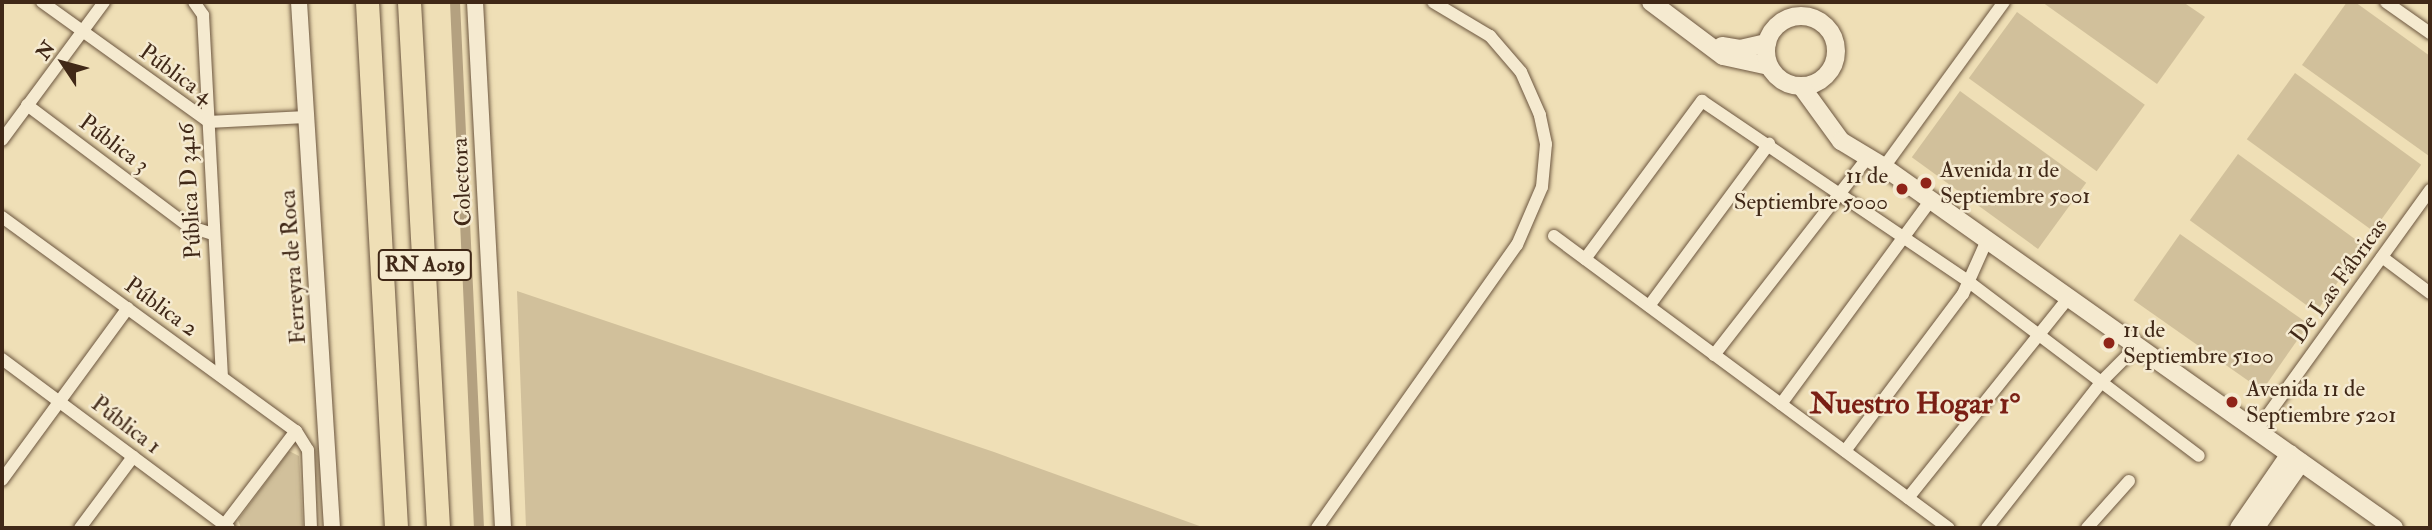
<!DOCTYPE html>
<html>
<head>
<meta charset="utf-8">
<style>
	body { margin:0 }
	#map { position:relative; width:2432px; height:530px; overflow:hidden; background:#efdfb6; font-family:"IM FELL Double Pica",serif }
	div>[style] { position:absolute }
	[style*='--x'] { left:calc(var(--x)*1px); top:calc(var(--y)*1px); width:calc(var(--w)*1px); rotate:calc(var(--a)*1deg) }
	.green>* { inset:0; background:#d1c09b; transform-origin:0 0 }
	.canal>* { height:10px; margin:-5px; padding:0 5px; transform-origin:5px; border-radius:5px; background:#b4a180 }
	.roads { filter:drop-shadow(0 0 2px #6c563f) drop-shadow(0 0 2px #6c563f) }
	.minor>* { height:12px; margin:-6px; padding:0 6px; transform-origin:6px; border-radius:6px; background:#f5ead0 }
	.tertiary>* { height:16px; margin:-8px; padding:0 8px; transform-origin:8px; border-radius:8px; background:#f5ead0 }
	.secondary>* { height:18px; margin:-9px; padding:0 9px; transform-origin:9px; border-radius:9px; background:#f5ead0 }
	.secondary>.ring { margin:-9px; padding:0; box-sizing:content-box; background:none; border:18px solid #f5ead0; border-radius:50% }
	.motorway>* { height:23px; margin:-11.5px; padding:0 11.5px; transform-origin:11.5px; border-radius:11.5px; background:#efdfb6 }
	.dots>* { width:19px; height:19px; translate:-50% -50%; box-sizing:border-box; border:4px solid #f5ead0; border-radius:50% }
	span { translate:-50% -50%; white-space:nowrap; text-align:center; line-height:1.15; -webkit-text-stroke:5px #f5ead0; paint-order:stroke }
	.shield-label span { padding:2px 5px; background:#f5ead0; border:2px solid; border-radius:5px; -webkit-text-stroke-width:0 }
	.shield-label { font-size:21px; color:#402817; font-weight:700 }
	.street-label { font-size:23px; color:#402817 }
	.poi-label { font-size:23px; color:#402817 }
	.left { translate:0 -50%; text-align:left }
	.right { translate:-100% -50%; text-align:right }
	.district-label { font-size:30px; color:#7a1f14; font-weight:700 }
	.frame { position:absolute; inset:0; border:4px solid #402817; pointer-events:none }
	.north { position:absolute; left:28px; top:28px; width:70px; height:70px; -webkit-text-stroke:5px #f5ead0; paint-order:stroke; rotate:306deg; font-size:19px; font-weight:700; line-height:28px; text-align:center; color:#402817 }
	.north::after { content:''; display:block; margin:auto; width:24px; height:32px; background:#402817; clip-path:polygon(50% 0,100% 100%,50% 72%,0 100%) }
</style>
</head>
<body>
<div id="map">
	<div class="green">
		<div style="clip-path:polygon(2042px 2px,2183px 2px,2205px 17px,2157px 84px)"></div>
		<div style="clip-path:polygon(2347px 2px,2355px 2px,2430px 56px,2429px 156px,2302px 65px)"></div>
		<div style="left:2017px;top:12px;width:158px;height:82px;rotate:36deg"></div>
		<div style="left:2295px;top:73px;width:156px;height:82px;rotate:36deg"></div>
		<div style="left:1960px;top:91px;width:156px;height:82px;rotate:36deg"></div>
		<div style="left:2238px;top:154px;width:156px;height:82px;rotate:36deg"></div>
		<div style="left:2180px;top:234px;width:157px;height:81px;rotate:35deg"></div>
		<div style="clip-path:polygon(517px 291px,994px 452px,1205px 528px,526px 528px)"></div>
		<div style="clip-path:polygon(289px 451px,299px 456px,303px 528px,241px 528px,238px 520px)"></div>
	</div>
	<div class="canal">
		<div style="--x:455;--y:2;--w:527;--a:87.39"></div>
	</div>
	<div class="roads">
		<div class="minor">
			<div style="--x:42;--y:2;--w:206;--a:35.7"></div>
			<div style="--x:209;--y:122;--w:96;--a:-3"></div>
			<div style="--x:194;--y:2;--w:16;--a:55"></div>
			<div style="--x:203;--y:15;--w:362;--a:87"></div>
			<div style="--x:2386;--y:2;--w:54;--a:35.2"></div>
			<div style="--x:27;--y:105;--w:201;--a:36.9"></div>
			<div style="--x:188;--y:226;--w:26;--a:18"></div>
			<div style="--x:2;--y:140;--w:172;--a:-53.5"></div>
			<div style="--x:1884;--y:167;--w:204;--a:-54"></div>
			<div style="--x:2;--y:217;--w:364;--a:36.1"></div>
			<div style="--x:296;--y:431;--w:22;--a:58"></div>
			<div style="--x:308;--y:450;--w:78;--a:87.8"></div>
			<div style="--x:1554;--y:236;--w:491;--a:36.5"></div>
			<div style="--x:2382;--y:257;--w:60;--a:36.9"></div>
			<div style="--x:1585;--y:259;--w:197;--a:-53.5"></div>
			<div style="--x:1702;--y:101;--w:323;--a:34.1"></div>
			<div style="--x:1969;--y:282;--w:288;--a:37.1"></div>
			<div style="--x:1649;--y:306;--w:202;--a:-53.5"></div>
			<div style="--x:1714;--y:355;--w:252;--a:-52.1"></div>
			<div style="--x:2;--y:359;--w:283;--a:36.7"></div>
			<div style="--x:1781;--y:404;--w:253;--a:-53.7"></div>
			<div style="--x:2257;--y:430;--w:296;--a:-54.2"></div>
			<div style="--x:1845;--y:451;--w:196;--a:-53.1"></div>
			<div style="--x:1963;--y:294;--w:59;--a:-66"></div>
			<div style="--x:2;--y:480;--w:213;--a:-53.8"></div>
			<div style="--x:1908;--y:498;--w:258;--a:-51.3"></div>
			<div style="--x:80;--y:528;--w:89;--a:-53.3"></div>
			<div style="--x:222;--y:528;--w:122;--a:-52.7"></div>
			<div style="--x:1317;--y:528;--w:347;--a:-54.8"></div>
			<div style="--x:1517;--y:245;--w:63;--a:-66.7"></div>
			<div style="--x:1542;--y:187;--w:43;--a:-84.7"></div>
			<div style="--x:1546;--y:144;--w:30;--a:-102"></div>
			<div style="--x:1540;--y:115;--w:47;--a:-113.8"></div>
			<div style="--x:1521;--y:72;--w:48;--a:-130.7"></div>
			<div style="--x:1490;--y:36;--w:66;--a:-149.2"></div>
			<div style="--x:1987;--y:528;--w:188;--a:-51.9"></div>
			<div style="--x:2103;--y:380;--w:49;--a:-45"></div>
			<div style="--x:2087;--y:528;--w:63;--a:-48.2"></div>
		</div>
		<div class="tertiary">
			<div style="--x:299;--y:2;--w:527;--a:86.41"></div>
			<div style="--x:475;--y:2;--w:527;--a:86.95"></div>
		</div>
		<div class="secondary">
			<div style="--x:1651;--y:2;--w:90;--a:36.9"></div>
			<div style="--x:1723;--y:56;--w:47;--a:12.3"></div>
			<div class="ring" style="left:1766px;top:16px;width:52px;height:52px"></div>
			<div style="--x:1722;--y:46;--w:18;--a:9"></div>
			<div style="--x:1740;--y:49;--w:28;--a:-13"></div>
			<div style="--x:1801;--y:86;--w:68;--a:54"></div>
			<div style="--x:1841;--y:141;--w:50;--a:31.2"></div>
			<div style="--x:1884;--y:167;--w:625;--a:35.29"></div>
			<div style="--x:2239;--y:528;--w:90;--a:-55.4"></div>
			<div style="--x:2255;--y:528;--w:80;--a:-55.1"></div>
		</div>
		<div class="motorway">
			<div style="--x:367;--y:2;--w:527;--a:86.84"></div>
			<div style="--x:409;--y:2;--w:527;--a:86.84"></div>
		</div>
	</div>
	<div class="dots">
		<div style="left:1926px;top:183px;background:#8f2418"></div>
		<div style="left:1902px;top:189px;background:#8f2418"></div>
		<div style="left:2109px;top:343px;background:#8f2418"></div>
		<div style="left:2232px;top:402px;background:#8f2418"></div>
	</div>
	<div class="shield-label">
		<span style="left:425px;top:265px">RN A019</span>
	</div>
	<div class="street-label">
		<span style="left:176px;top:74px;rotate:36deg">Pública 4</span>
		<span style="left:114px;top:144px;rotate:37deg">Pública 3</span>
		<span style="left:462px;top:182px;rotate:-93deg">Colectora</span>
		<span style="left:190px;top:191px;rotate:-93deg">Pública D 3416</span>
		<span style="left:293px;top:267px;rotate:-94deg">Ferreyra de Roca</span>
		<span style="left:2339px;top:281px;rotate:-54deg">De Las Fábricas</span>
		<span style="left:161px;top:307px;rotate:36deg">Pública 2</span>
		<span style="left:126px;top:425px;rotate:37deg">Pública 1</span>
	</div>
	<div class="poi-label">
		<span class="left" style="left:1940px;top:183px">Avenida 11 de<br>Septiembre 5001</span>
		<span class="right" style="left:1888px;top:189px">11 de<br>Septiembre 5000</span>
		<span class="left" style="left:2123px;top:343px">11 de<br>Septiembre 5100</span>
		<span class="left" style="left:2246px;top:402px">Avenida 11 de<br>Septiembre 5201</span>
	</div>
	<div class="district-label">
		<span style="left:1915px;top:404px">Nuestro Hogar 1°</span>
	</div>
	<div class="frame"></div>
	<div class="north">N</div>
</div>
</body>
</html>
